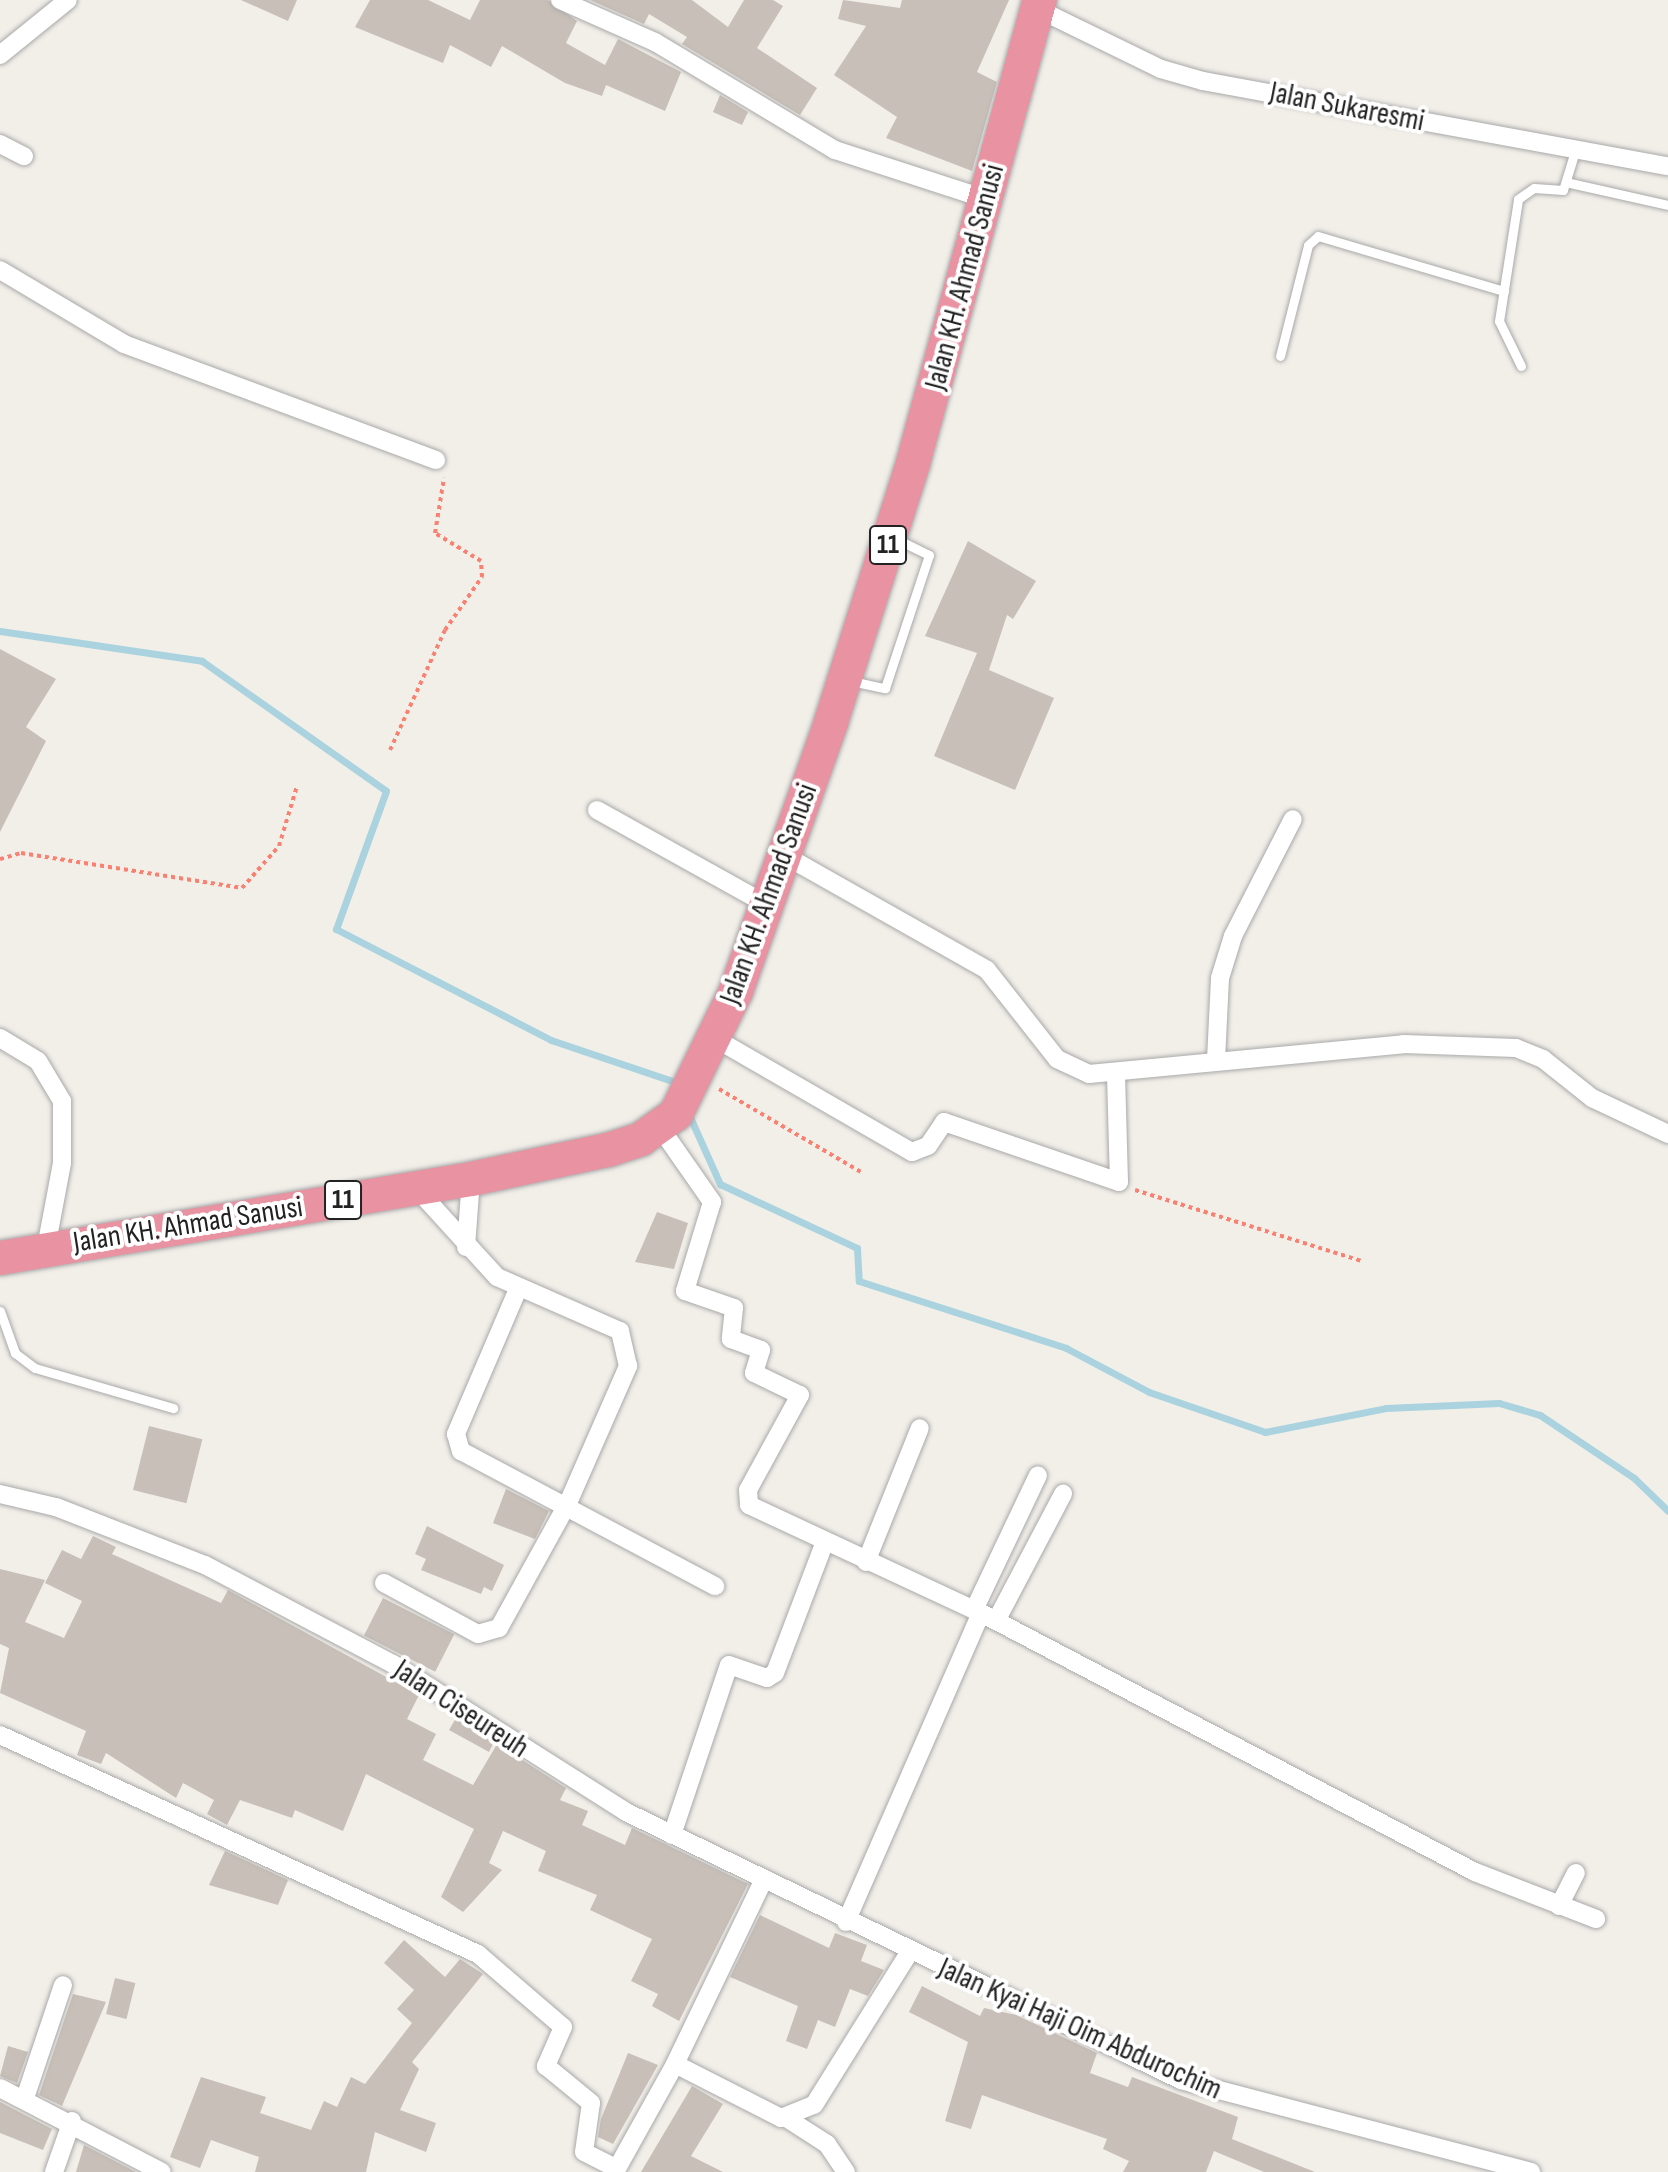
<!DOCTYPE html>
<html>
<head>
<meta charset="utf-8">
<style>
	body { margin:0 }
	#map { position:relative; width:1668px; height:2172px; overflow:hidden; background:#f2efe9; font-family:"Sofia Sans Condensed",sans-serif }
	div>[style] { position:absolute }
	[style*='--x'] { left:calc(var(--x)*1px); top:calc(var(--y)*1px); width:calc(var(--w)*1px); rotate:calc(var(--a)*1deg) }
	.stream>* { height:7px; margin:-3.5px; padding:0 3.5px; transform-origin:3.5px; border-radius:3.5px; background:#aad3df }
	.building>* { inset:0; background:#c7bfb8; transform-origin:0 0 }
	.path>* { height:4px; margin-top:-2px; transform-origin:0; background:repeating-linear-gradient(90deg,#fa8072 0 4px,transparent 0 8px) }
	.roads { filter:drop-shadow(0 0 2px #a9a9a9) drop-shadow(0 0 2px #a9a9a9) }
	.lane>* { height:9px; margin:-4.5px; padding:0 4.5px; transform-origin:4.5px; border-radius:4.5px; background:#fff }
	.street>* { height:18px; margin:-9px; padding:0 9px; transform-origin:9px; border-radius:9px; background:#fff }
	.highway>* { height:34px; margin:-17px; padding:0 17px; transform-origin:17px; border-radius:17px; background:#e892a2 }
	span { translate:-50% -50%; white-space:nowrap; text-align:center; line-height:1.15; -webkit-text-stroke:8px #fff; paint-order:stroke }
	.shield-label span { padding:2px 6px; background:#fff; border:2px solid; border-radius:6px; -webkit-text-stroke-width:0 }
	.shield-label { font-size:28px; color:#222; font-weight:700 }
	.street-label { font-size:30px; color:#222 }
</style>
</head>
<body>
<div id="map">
	<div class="stream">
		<div style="--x:0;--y:631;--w:204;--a:8.4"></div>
		<div style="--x:202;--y:661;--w:225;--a:35.2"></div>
		<div style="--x:386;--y:791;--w:147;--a:109.9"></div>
		<div style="--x:336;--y:929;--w:242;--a:27.3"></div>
		<div style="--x:551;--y:1040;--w:137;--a:18.7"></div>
		<div style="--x:689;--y:1115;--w:76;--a:65.8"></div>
		<div style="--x:720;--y:1184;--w:151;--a:25"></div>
		<div style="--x:857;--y:1248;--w:33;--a:87"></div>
		<div style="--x:859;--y:1281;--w:218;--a:17.9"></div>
		<div style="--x:1066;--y:1348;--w:94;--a:27.9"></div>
		<div style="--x:1149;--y:1392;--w:123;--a:19"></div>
		<div style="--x:1265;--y:1432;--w:123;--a:-11.2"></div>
		<div style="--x:1386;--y:1408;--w:113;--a:-2.5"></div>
		<div style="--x:1499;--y:1403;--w:43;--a:16.3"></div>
		<div style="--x:1540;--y:1415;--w:113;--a:33.8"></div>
		<div style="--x:1634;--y:1478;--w:47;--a:44.1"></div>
	</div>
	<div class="building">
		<div style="clip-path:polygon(241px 0,297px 0,288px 21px)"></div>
		<div style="clip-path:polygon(370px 0,428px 0,470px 20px,480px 0,548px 0,577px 21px,566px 43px,605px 65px,618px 39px,681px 72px,665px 111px,606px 85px,602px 96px,565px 83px,502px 46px,491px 67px,450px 45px,443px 63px,355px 27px)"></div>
		<div style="clip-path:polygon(590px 0,692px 0,728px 27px,744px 0,773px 0,783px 6px,757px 48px,817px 88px,800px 115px,682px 44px,687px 37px,649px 14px,644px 24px)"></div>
		<div style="clip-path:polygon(843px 0,900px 8px,902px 0,1009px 0,977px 72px,997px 82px,972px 171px,886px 138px,897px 117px,834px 75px,866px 26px,838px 19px)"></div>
		<div style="clip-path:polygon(720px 95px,748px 112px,742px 125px,713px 112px)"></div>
		<div style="clip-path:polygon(968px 541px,1036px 581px,1013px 619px,1007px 615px,989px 670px,1054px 698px,1015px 790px,934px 756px,977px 653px,925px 636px)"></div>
		<div style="clip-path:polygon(0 649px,56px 679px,26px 727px,46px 741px,0 832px)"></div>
		<div style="clip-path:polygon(657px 1212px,688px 1223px,674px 1269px,635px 1262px)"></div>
		<div style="left:149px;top:1426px;width:55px;height:66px;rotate:14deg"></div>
		<div style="clip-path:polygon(506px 1489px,549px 1511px,535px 1539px,493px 1523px)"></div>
		<div style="clip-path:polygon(427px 1526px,504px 1565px,492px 1591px,484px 1587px,481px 1594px,421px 1570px,426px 1559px,415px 1554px)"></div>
		<div style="clip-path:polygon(93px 1536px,116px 1547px,112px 1554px,221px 1603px,228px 1590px,419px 1695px,407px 1719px,436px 1734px,423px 1760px,473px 1785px,497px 1744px,566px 1788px,560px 1800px,588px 1811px,582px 1825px,625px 1845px,632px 1828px,748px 1884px,679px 2021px,652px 2006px,658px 1994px,631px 1981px,652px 1939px,590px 1910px,597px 1895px,538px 1871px,546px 1851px,503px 1831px,489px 1863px,502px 1870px,463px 1912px,441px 1897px,474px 1829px,366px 1774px,343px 1831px,295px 1810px,292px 1818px,240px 1800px,227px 1825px,207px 1814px,214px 1800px,183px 1783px,176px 1798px,106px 1753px,101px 1764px,77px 1755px,86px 1731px,0 1693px,9px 1648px,0 1644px,0 1569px,45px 1580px,25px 1622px,64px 1638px,82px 1601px,45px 1583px,62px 1550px,81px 1559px)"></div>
		<div style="left:383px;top:1598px;width:80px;height:42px;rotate:27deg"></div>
		<div style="clip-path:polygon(456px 1718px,494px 1742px,489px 1752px,449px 1730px)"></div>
		<div style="clip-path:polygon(225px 1851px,288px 1880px,278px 1905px,209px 1885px)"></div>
		<div style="clip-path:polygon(760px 1915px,829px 1948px,835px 1933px,867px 1945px,861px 1961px,884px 1970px,868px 1996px,850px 1989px,835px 2027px,818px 2020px,807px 2049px,786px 2041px,798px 2006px,730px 1977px)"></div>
		<div style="clip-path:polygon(404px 1940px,445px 1977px,460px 1959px,483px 1974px,412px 2062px,419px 2069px,400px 2110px,436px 2123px,426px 2152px,375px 2132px,366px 2172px,255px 2172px,259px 2157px,211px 2140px,200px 2168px,170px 2157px,201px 2077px,266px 2097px,260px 2113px,311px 2130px,324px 2101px,337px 2107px,351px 2077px,365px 2084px,412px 2023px,397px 2009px,414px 1990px,384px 1963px)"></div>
		<div style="left:115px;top:1978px;width:21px;height:37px;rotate:14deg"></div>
		<div style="clip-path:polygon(922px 1986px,980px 2016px,984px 2008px,1016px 2015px,1097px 2053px,1090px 2073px,1128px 2087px,1132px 2077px,1238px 2117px,1232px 2139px,1315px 2172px,1264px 2172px,1214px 2151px,1206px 2172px,1123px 2172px,1129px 2161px,1103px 2149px,1107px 2139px,982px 2095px,971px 2129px,945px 2121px,968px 2042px,909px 2012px)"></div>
		<div style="clip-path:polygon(73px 1994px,106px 2002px,62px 2106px,39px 2095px)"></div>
		<div style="clip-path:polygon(8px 2046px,28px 2052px,17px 2083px,0 2076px)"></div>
		<div style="clip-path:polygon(628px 2053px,658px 2065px,613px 2144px,598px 2137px,601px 2119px)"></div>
		<div style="clip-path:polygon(692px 2086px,723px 2104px,691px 2156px,723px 2172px,641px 2172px)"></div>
		<div style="clip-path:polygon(0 2102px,52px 2129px,43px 2150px,0 2133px)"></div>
		<div style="clip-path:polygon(84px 2145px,136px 2172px,76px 2172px)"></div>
	</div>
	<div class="path">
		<div style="--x:390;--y:750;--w:132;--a:-65.4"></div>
		<div style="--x:445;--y:630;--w:65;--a:-55.1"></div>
		<div style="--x:482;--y:577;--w:16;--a:-94"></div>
		<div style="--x:481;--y:561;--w:54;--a:-148.7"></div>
		<div style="--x:435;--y:533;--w:56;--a:-80.7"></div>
		<div style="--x:0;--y:859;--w:22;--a:-16"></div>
		<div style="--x:21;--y:853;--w:224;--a:9"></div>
		<div style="--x:242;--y:888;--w:56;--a:-48.6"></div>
		<div style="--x:279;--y:846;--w:63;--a:-73.3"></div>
		<div style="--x:719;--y:1089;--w:164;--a:30.3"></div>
		<div style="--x:1135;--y:1190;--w:237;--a:17.4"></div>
	</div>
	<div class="roads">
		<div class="lane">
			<div style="--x:1570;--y:183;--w:100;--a:12.7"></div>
			<div style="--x:1280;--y:356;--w:114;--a:-75.8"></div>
			<div style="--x:1308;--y:245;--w:13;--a:-42"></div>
			<div style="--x:1318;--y:236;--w:194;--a:16.5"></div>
			<div style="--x:1521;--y:366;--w:50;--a:-116.1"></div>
			<div style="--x:1499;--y:321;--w:123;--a:-81.1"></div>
			<div style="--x:1518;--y:199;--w:19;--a:-35"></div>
			<div style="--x:1534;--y:188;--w:29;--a:4"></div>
			<div style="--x:1563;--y:190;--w:41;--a:-72.9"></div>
			<div style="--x:851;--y:681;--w:35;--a:12"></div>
			<div style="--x:885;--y:688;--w:140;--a:-71.7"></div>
			<div style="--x:929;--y:555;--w:39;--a:-154"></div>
			<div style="--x:0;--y:1311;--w:45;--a:70.3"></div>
			<div style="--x:15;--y:1353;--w:25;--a:37"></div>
			<div style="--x:35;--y:1368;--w:144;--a:16.2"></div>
		</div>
		<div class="street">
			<div style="--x:560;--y:0;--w:104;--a:23.9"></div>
			<div style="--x:655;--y:42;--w:210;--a:31"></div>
			<div style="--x:835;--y:150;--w:159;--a:18"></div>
			<div style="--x:1038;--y:9;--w:137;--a:26"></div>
			<div style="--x:1161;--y:69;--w:44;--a:15.9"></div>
			<div style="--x:1203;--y:81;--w:473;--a:10.4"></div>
			<div style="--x:0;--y:55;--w:87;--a:-39"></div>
			<div style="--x:0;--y:144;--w:27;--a:27"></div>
			<div style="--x:0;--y:270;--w:144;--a:30.8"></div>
			<div style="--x:124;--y:344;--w:333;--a:20.4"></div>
			<div style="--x:597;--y:810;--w:193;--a:29.1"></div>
			<div style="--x:784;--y:855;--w:233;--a:29.5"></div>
			<div style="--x:987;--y:970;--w:113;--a:51.8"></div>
			<div style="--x:1057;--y:1059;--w:35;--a:25"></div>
			<div style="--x:1089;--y:1074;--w:316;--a:-5.4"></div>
			<div style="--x:1404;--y:1044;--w:112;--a:2"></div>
			<div style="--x:1516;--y:1048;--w:29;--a:22"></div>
			<div style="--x:1543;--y:1059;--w:63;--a:38.5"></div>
			<div style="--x:1592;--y:1098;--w:84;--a:25.3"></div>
			<div style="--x:0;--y:1038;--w:44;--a:31.2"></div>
			<div style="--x:38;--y:1061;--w:47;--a:59"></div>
			<div style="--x:62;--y:1101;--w:62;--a:90"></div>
			<div style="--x:62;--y:1163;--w:86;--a:100.7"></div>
			<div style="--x:716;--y:1039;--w:226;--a:30"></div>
			<div style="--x:912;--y:1152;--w:17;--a:-21"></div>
			<div style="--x:928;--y:1146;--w:29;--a:-56"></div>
			<div style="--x:944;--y:1122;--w:185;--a:18.9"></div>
			<div style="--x:1119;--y:1182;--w:109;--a:-91.6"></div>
			<div style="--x:1216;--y:1060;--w:82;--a:-87.2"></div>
			<div style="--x:1220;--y:978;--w:44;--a:-72.8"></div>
			<div style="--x:1233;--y:936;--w:131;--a:-62.9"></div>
			<div style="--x:659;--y:1126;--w:93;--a:55.1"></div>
			<div style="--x:712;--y:1202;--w:93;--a:106.9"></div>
			<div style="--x:685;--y:1291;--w:52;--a:19.1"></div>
			<div style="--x:734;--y:1308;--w:31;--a:96"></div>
			<div style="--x:731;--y:1339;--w:32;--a:20"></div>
			<div style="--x:761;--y:1350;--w:24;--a:107"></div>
			<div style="--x:754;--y:1373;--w:51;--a:25.6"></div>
			<div style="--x:800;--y:1395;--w:108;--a:118.7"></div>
			<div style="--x:748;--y:1490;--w:15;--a:86"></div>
			<div style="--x:749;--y:1505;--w:256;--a:25"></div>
			<div style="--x:981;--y:1613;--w:558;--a:27.67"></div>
			<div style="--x:1475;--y:1872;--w:130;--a:21.2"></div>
			<div style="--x:466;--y:1247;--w:68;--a:-85.8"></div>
			<div style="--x:518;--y:1289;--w:158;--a:113.2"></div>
			<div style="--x:456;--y:1434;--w:18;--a:74"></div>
			<div style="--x:461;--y:1451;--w:288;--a:28"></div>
			<div style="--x:0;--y:1494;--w:57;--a:13.1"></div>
			<div style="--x:56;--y:1507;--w:160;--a:21.3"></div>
			<div style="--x:205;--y:1565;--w:212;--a:27.8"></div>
			<div style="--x:393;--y:1664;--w:276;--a:32.4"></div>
			<div style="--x:626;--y:1812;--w:616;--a:25.78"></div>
			<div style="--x:1181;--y:2080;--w:362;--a:14.7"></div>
			<div style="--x:866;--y:1562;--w:144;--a:-68.1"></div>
			<div style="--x:384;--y:1583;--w:107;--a:28.5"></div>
			<div style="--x:478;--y:1634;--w:22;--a:-16"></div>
			<div style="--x:499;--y:1628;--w:143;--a:-61.1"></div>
			<div style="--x:568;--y:1503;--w:150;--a:-66.3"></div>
			<div style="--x:628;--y:1366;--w:36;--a:-103"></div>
			<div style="--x:620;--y:1331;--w:134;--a:-156.3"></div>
			<div style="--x:497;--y:1277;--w:120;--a:-132.3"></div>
			<div style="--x:974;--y:1610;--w:149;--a:-64.6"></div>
			<div style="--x:996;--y:1621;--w:144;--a:-62.2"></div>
			<div style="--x:0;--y:1735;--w:526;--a:24.62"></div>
			<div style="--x:478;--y:1954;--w:112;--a:40.7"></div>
			<div style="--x:563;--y:2027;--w:43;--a:113.6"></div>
			<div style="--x:546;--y:2066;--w:58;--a:39.4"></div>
			<div style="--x:591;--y:2103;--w:49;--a:98.1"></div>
			<div style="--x:584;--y:2152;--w:36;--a:27"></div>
			<div style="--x:672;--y:1835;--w:179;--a:-71.5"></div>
			<div style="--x:729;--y:1665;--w:40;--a:18.9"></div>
			<div style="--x:767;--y:1678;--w:9;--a:-32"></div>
			<div style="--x:775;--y:1673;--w:138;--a:-69.2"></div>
			<div style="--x:1559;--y:1906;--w:37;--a:-63"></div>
			<div style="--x:846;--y:1922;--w:337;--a:-66.4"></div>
			<div style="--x:675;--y:2064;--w:203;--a:-64.3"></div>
			<div style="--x:0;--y:2088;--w:182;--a:27.4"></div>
			<div style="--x:25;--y:2098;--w:119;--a:-71.4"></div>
			<div style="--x:788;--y:2119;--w:46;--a:32.7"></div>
			<div style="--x:827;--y:2144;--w:34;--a:56"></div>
			<div style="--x:54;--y:2172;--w:54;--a:-70.6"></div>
			<div style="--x:615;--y:2172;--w:124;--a:-60.9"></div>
			<div style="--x:675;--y:2064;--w:119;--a:27"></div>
			<div style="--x:781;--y:2118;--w:35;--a:-22"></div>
			<div style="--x:814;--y:2105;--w:179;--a:-58"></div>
		</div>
		<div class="highway">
			<div style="--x:0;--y:1258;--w:478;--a:-9.5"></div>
			<div style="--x:471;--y:1179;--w:140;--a:-12"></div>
			<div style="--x:608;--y:1150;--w:35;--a:-18"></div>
			<div style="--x:641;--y:1139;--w:43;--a:-35.5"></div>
			<div style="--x:676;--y:1114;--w:137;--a:-64"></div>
			<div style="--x:736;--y:991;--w:285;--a:-70.5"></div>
			<div style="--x:831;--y:722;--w:272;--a:-72.4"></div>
			<div style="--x:913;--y:463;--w:480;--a:-74.7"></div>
		</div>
	</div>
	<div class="shield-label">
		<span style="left:888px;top:545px">11</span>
		<span style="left:343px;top:1200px">11</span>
	</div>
	<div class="street-label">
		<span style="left:1347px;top:107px;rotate:11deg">Jalan Sukaresmi</span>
		<span style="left:965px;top:277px;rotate:-75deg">Jalan KH. Ahmad Sanusi</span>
		<span style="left:769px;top:894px;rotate:-70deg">Jalan KH. Ahmad Sanusi</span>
		<span style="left:188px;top:1225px;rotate:-9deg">Jalan KH. Ahmad Sanusi</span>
		<span style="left:461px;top:1709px;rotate:33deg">Jalan Ciseureuh</span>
		<span style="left:1080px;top:2029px;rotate:24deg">Jalan Kyai Haji Oim Abdurochim</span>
	</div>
</div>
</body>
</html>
